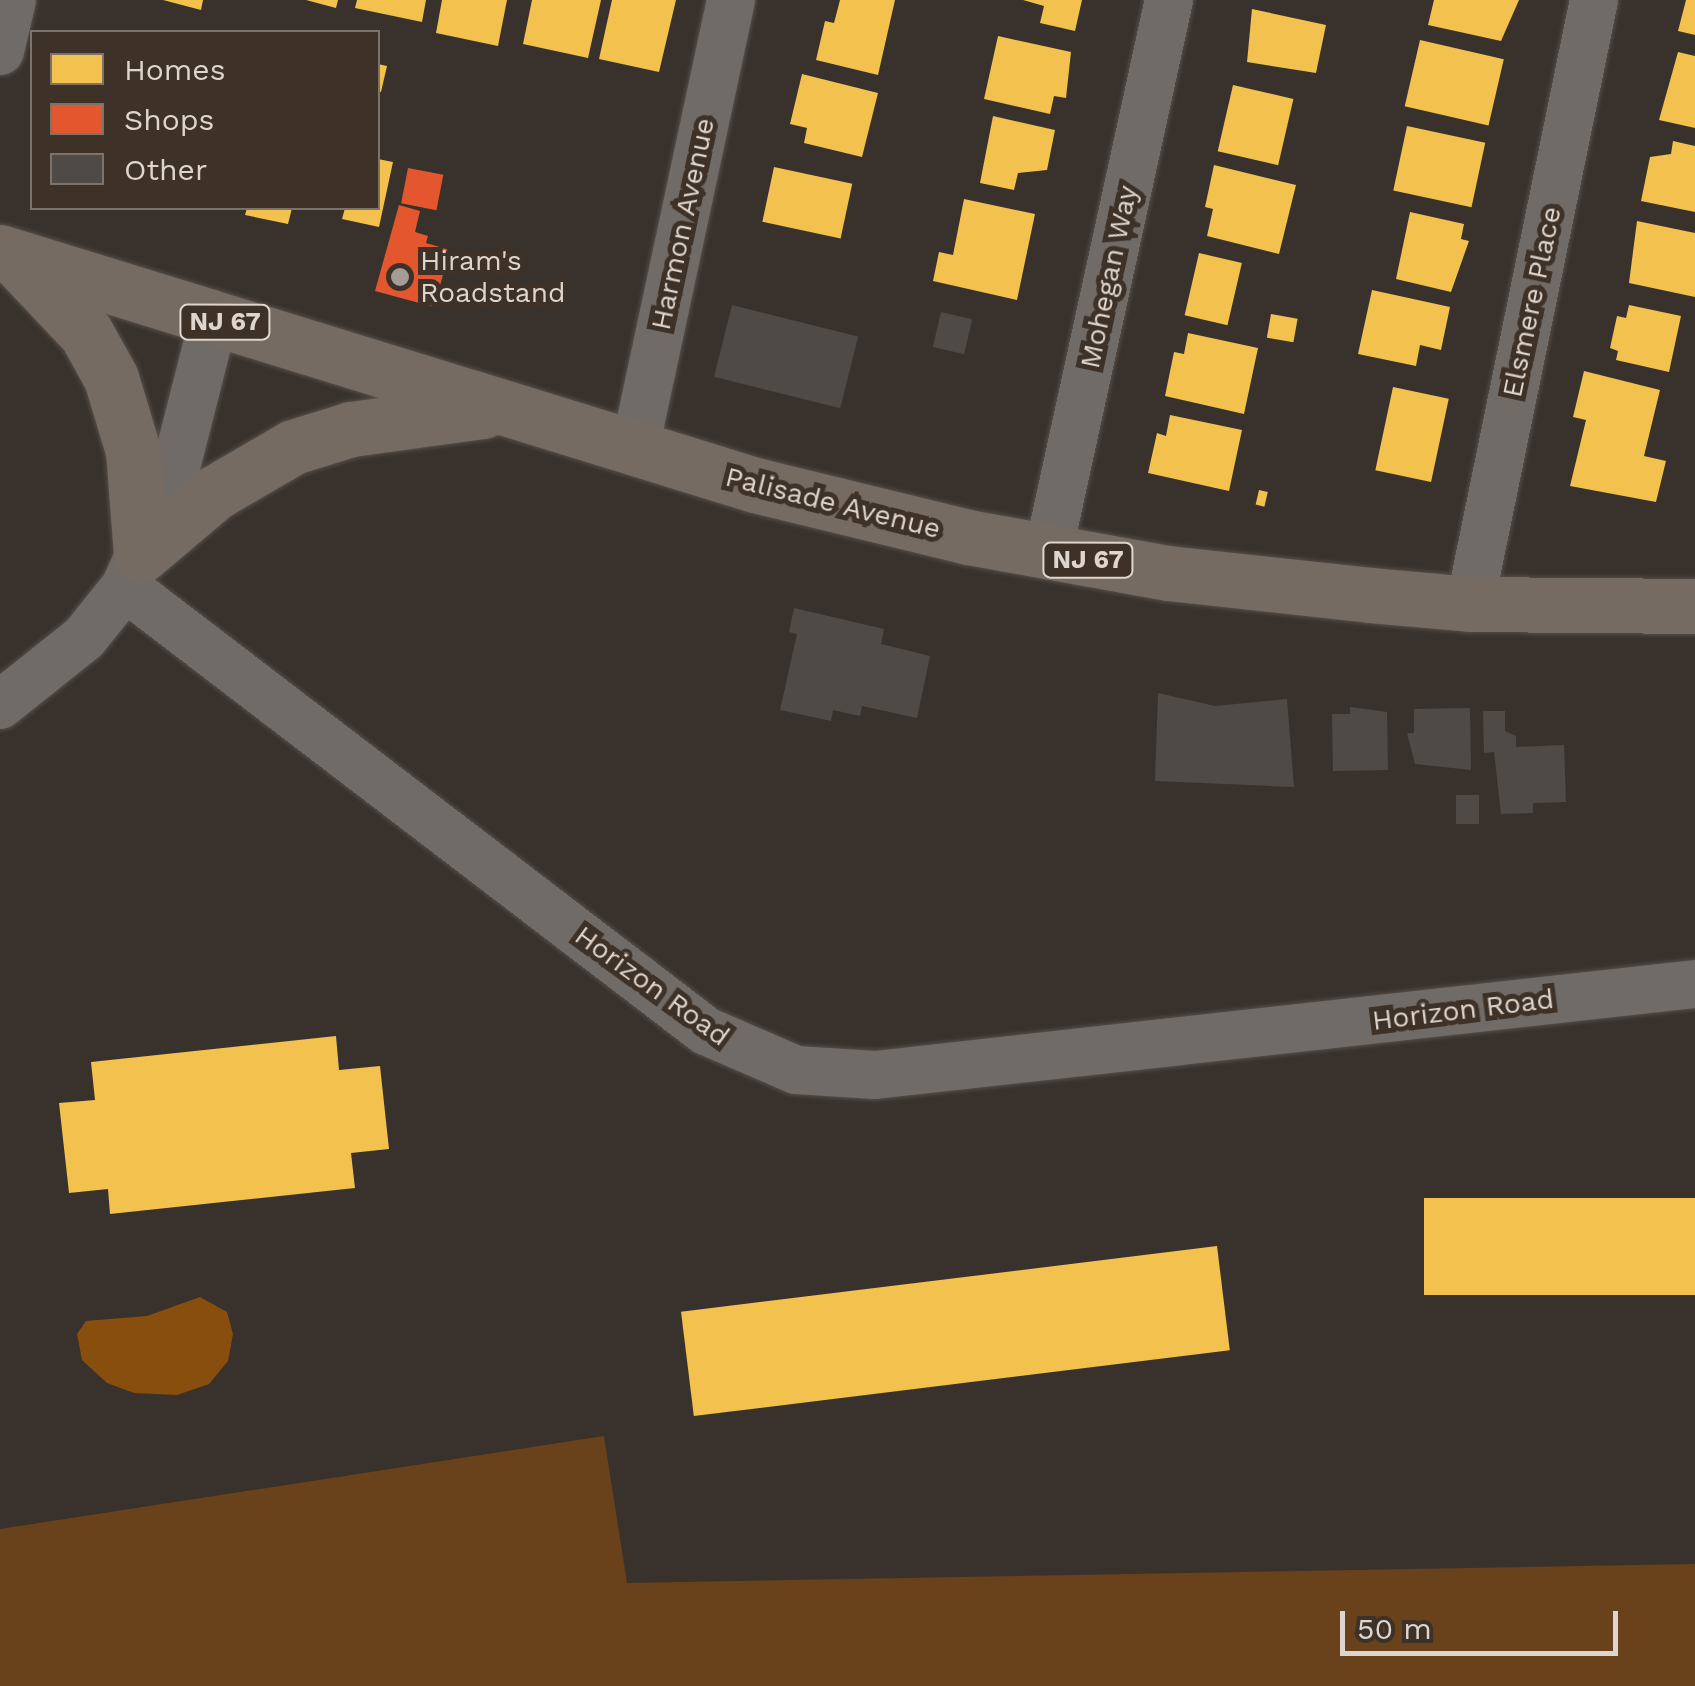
<!DOCTYPE html>
<html>
<head>
<meta charset="utf-8">
<style>
	body { margin:0 }
	#map { position:relative; width:1695px; height:1686px; overflow:hidden; background:#39322c; font-family:"Work Sans",sans-serif }
	div>[style] { position:absolute }
	[style*='--x'] { left:calc(var(--x)*1px); top:calc(var(--y)*1px); width:calc(var(--w)*1px); rotate:calc(var(--a)*1deg) }
	.green>* { inset:0; background:#69411a }
	.water>* { inset:0; background:#884e0e }
	.homes>* { inset:0; background:#f2c14e; transform-origin:0 0 }
	.shops>* { inset:0; background:#e4572e; transform-origin:0 0 }
	.building>* { inset:0; background:#4f4a45; transform-origin:0 0 }
	.roads { filter:drop-shadow(0 0 2px #554e4a) drop-shadow(0 0 2px #554e4a) }
	.minor>* { height:48px; margin:-24px; padding:0 24px; transform-origin:24px; border-radius:24px; background:#716b67 }
	.major>* { height:55px; margin:-27.5px; padding:0 27.5px; transform-origin:27.5px; border-radius:27.5px; background:#756b63 }
	.dots>* { width:28px; height:28px; translate:-50% -50%; box-sizing:border-box; border:5px solid #3e3127; border-radius:50% }
	span { translate:-50% -50%; white-space:nowrap; text-align:center; line-height:1.15; -webkit-text-stroke:10px #3e3127; paint-order:stroke }
	.shield-label span { padding:2px 8px; background:#3e3127; border:2px solid; border-radius:8px; -webkit-text-stroke-width:0 }
	.shield-label { font-size:25px; color:#ddd5ce; font-weight:700 }
	.street-label { font-size:28px; color:#ddd5ce }
	.poi-label { font-size:28px; color:#ddd5ce }
	.left { translate:0 -50%; text-align:left }
	.legend { position:absolute; left:30px; top:30px; width:350px; height:180px; box-sizing:border-box; background:#3e3127; border:2px solid #7e736a; margin:0; padding:12px 18px; list-style:none; font-size:30px; color:#ddd5ce }
	.legend li { display:flex; align-items:center; gap:20px; height:50px }
	.legend b { width:50px; border:2px solid #7e736a }
	.scale { position:absolute; left:1340px; top:1611px; width:278px; height:45px; box-sizing:border-box; border:5px solid #ddd5ce; border-top:0; padding-left:12px; font-size:30px; line-height:35px; white-space:nowrap; color:#ddd5ce; -webkit-text-stroke:8px #3e3127; paint-order:stroke }
</style>
</head>
<body>
<div id="map">
	<div class="green">
		<div style="clip-path:polygon(604px 1436px,627px 1583px,1695px 1564px,1695px 1686px,0 1686px,0 1529px)"></div>
	</div>
	<div class="water">
		<div style="clip-path:polygon(200px 1297px,227px 1312px,233px 1334px,228px 1361px,209px 1384px,177px 1395px,134px 1393px,107px 1383px,82px 1360px,77px 1334px,86px 1321px,147px 1316px)"></div>
	</div>
	<div class="homes">
		<div style="clip-path:polygon(163px 0,203px 0,201px 10px)"></div>
		<div style="clip-path:polygon(306px 0,338px 0,336px 8px)"></div>
		<div style="clip-path:polygon(357px 0,426px 0,422px 22px,355px 8px)"></div>
		<div style="clip-path:polygon(442px 0,507px 0,498px 46px,436px 33px)"></div>
		<div style="clip-path:polygon(532px 0,601px 0,588px 58px,523px 44px)"></div>
		<div style="clip-path:polygon(612px 0,676px 0,659px 72px,599px 59px)"></div>
		<div style="clip-path:polygon(840px 0,895px 0,878px 75px,816px 60px,825px 21px,834px 23px)"></div>
		<div style="clip-path:polygon(1023px 0,1082px 0,1075px 31px,1040px 23px,1044px 6px)"></div>
		<div style="clip-path:polygon(1434px 0,1519px 0,1501px 41px,1428px 25px)"></div>
		<div style="clip-path:polygon(1686px 0,1695px 0,1695px 35px,1678px 31px)"></div>
		<div style="clip-path:polygon(1252px 9px,1326px 25px,1316px 73px,1247px 62px)"></div>
		<div style="clip-path:polygon(998px 36px,1071px 52px,1066px 98px,1054px 96px,1050px 114px,984px 99px)"></div>
		<div style="left:1420px;top:40px;width:86px;height:68px;rotate:13deg"></div>
		<div style="clip-path:polygon(1678px 52px,1695px 56px,1695px 128px,1659px 120px)"></div>
		<div style="clip-path:polygon(378px 64px,387px 66px,381px 92px,378px 91px)"></div>
		<div style="clip-path:polygon(802px 74px,878px 93px,862px 157px,804px 143px,807px 128px,790px 124px)"></div>
		<div style="left:1233px;top:85px;width:62px;height:68px;rotate:13deg"></div>
		<div style="clip-path:polygon(993px 116px,1055px 130px,1047px 170px,1018px 173px,1014px 190px,980px 183px)"></div>
		<div style="left:1407px;top:126px;width:80px;height:66px;rotate:12deg"></div>
		<div style="clip-path:polygon(1673px 141px,1695px 146px,1695px 212px,1641px 201px,1650px 157px,1671px 154px)"></div>
		<div style="clip-path:polygon(378px 159px,393px 162px,379px 227px,342px 219px,345px 208px,378px 208px)"></div>
		<div style="clip-path:polygon(1214px 165px,1296px 185px,1279px 254px,1207px 236px,1213px 209px,1205px 207px)"></div>
		<div style="left:774px;top:167px;width:80px;height:56px;rotate:12deg"></div>
		<div style="clip-path:polygon(964px 199px,1035px 214px,1017px 300px,933px 281px,939px 252px,953px 255px)"></div>
		<div style="clip-path:polygon(247px 208px,292px 208px,288px 224px,245px 215px)"></div>
		<div style="clip-path:polygon(1410px 212px,1464px 224px,1461px 239px,1469px 241px,1451px 292px,1396px 279px)"></div>
		<div style="clip-path:polygon(1637px 221px,1695px 233px,1695px 297px,1629px 283px)"></div>
		<div style="left:1199px;top:253px;width:44px;height:64px;rotate:13deg"></div>
		<div style="clip-path:polygon(1372px 290px,1450px 307px,1441px 350px,1420px 345px,1416px 366px,1358px 354px)"></div>
		<div style="clip-path:polygon(1629px 305px,1681px 316px,1669px 372px,1616px 360px,1618px 351px,1610px 348px,1617px 316px,1626px 318px)"></div>
		<div style="left:1271px;top:314px;width:27px;height:24px;rotate:10deg"></div>
		<div style="clip-path:polygon(1188px 333px,1258px 348px,1244px 414px,1165px 396px,1174px 352px,1184px 354px)"></div>
		<div style="clip-path:polygon(1584px 371px,1660px 390px,1644px 456px,1666px 461px,1656px 502px,1570px 486px,1586px 420px,1573px 417px)"></div>
		<div style="left:1393px;top:387px;width:57px;height:85px;rotate:12deg"></div>
		<div style="clip-path:polygon(1170px 415px,1242px 430px,1229px 491px,1148px 473px,1157px 433px,1166px 436px)"></div>
		<div style="left:1259px;top:490px;width:9px;height:15px;rotate:13deg"></div>
		<div style="clip-path:polygon(336px 1036px,339px 1070px,380px 1066px,389px 1149px,351px 1153px,355px 1188px,110px 1214px,108px 1189px,69px 1193px,59px 1103px,95px 1100px,91px 1062px)"></div>
		<div style="left:1695px;top:1198px;width:97px;height:271px;rotate:90deg"></div>
		<div style="left:1217px;top:1246px;width:105px;height:540px;rotate:83deg"></div>
	</div>
	<div class="shops">
		<div style="left:408px;top:168px;width:36px;height:36px;rotate:11deg"></div>
		<div style="clip-path:polygon(399px 205px,420px 211px,415px 232px,428px 236px,426px 243px,450px 250px,434px 307px,375px 291px)"></div>
	</div>
	<div class="building">
		<div style="left:732px;top:305px;width:130px;height:74px;rotate:14deg"></div>
		<div style="left:941px;top:312px;width:32px;height:36px;rotate:13deg"></div>
		<div style="clip-path:polygon(794px 608px,884px 629px,881px 644px,930px 656px,917px 718px,862px 706px,860px 716px,833px 710px,831px 721px,780px 710px,797px 634px,789px 632px)"></div>
		<div style="clip-path:polygon(1158px 693px,1215px 706px,1287px 699px,1294px 787px,1155px 781px)"></div>
		<div style="clip-path:polygon(1350px 707px,1387px 712px,1388px 770px,1333px 771px,1332px 714px,1350px 714px)"></div>
		<div style="clip-path:polygon(1470px 708px,1471px 770px,1415px 764px,1407px 733px,1414px 733px,1414px 709px)"></div>
		<div style="clip-path:polygon(1483px 711px,1505px 711px,1505px 731px,1516px 736px,1516px 747px,1564px 745px,1566px 802px,1533px 803px,1533px 813px,1501px 814px,1494px 752px,1484px 753px)"></div>
		<div style="left:1456px;top:795px;width:23px;height:29px"></div>
	</div>
	<div class="roads">
		<div class="minor">
			<div style="--x:0;--y:51;--w:52;--a:-76.8"></div>
			<div style="--x:635;--y:448;--w:458;--a:-77.9"></div>
			<div style="--x:1048;--y:553;--w:566;--a:-77.66"></div>
			<div style="--x:125;--y:587;--w:731;--a:37.39"></div>
			<div style="--x:706;--y:1031;--w:98;--a:23.4"></div>
			<div style="--x:796;--y:1070;--w:79;--a:3.6"></div>
			<div style="--x:875;--y:1075;--w:825;--a:-6.33"></div>
			<div style="--x:1470;--y:604;--w:617;--a:-78.4"></div>
			<div style="--x:0;--y:705;--w:107;--a:-38.6"></div>
			<div style="--x:84;--y:638;--w:65;--a:-51.2"></div>
			<div style="--x:125;--y:587;--w:114;--a:-65.7"></div>
			<div style="--x:172;--y:483;--w:170;--a:-75.7"></div>
		</div>
		<div class="major">
			<div style="--x:0;--y:252;--w:790;--a:17.15"></div>
			<div style="--x:755;--y:485;--w:219;--a:13.7"></div>
			<div style="--x:968;--y:537;--w:203;--a:10.2"></div>
			<div style="--x:1168;--y:573;--w:203;--a:6.2"></div>
			<div style="--x:1370;--y:595;--w:100;--a:5.1"></div>
			<div style="--x:1470;--y:604;--w:225;--a:0.5"></div>
			<div style="--x:15;--y:258;--w:103;--a:46.6"></div>
			<div style="--x:86;--y:333;--w:51;--a:60.9"></div>
			<div style="--x:111;--y:378;--w:76;--a:73.2"></div>
			<div style="--x:133;--y:451;--w:104;--a:85.6"></div>
			<div style="--x:141;--y:555;--w:96;--a:-40.3"></div>
			<div style="--x:214;--y:493;--w:91;--a:-30.2"></div>
			<div style="--x:293;--y:447;--w:61;--a:-17.2"></div>
			<div style="--x:351;--y:429;--w:133;--a:-7.8"></div>
		</div>
	</div>
	<div class="dots">
		<div style="left:400px;top:277px;background:#a49c95"></div>
	</div>
	<div class="shield-label">
		<span style="left:225px;top:322px">NJ 67</span>
		<span style="left:1088px;top:560px">NJ 67</span>
	</div>
	<div class="street-label">
		<span style="left:683px;top:224px;rotate:-78deg">Harmon Avenue</span>
		<span style="left:1109px;top:277px;rotate:-78deg">Mohegan Way</span>
		<span style="left:1532px;top:302px;rotate:-78deg">Elsmere Place</span>
		<span style="left:833px;top:503px;rotate:14deg">Palisade Avenue</span>
		<span style="left:652px;top:986px;rotate:36deg">Horizon Road</span>
		<span style="left:1463px;top:1010px;rotate:-7deg">Horizon Road</span>
	</div>
	<div class="poi-label">
		<span class="left" style="left:420px;top:277px">Hiram's<br>Roadstand</span>
	</div>
	<ul class="legend">
	<li><b style="height:28px;background:#f2c14e"></b>Homes</li>
	<li><b style="height:28px;background:#e4572e"></b>Shops</li>
	<li><b style="height:28px;background:#4f4a45"></b>Other</li>
	</ul>
	<div class="scale">50 m</div>
</div>
</body>
</html>
